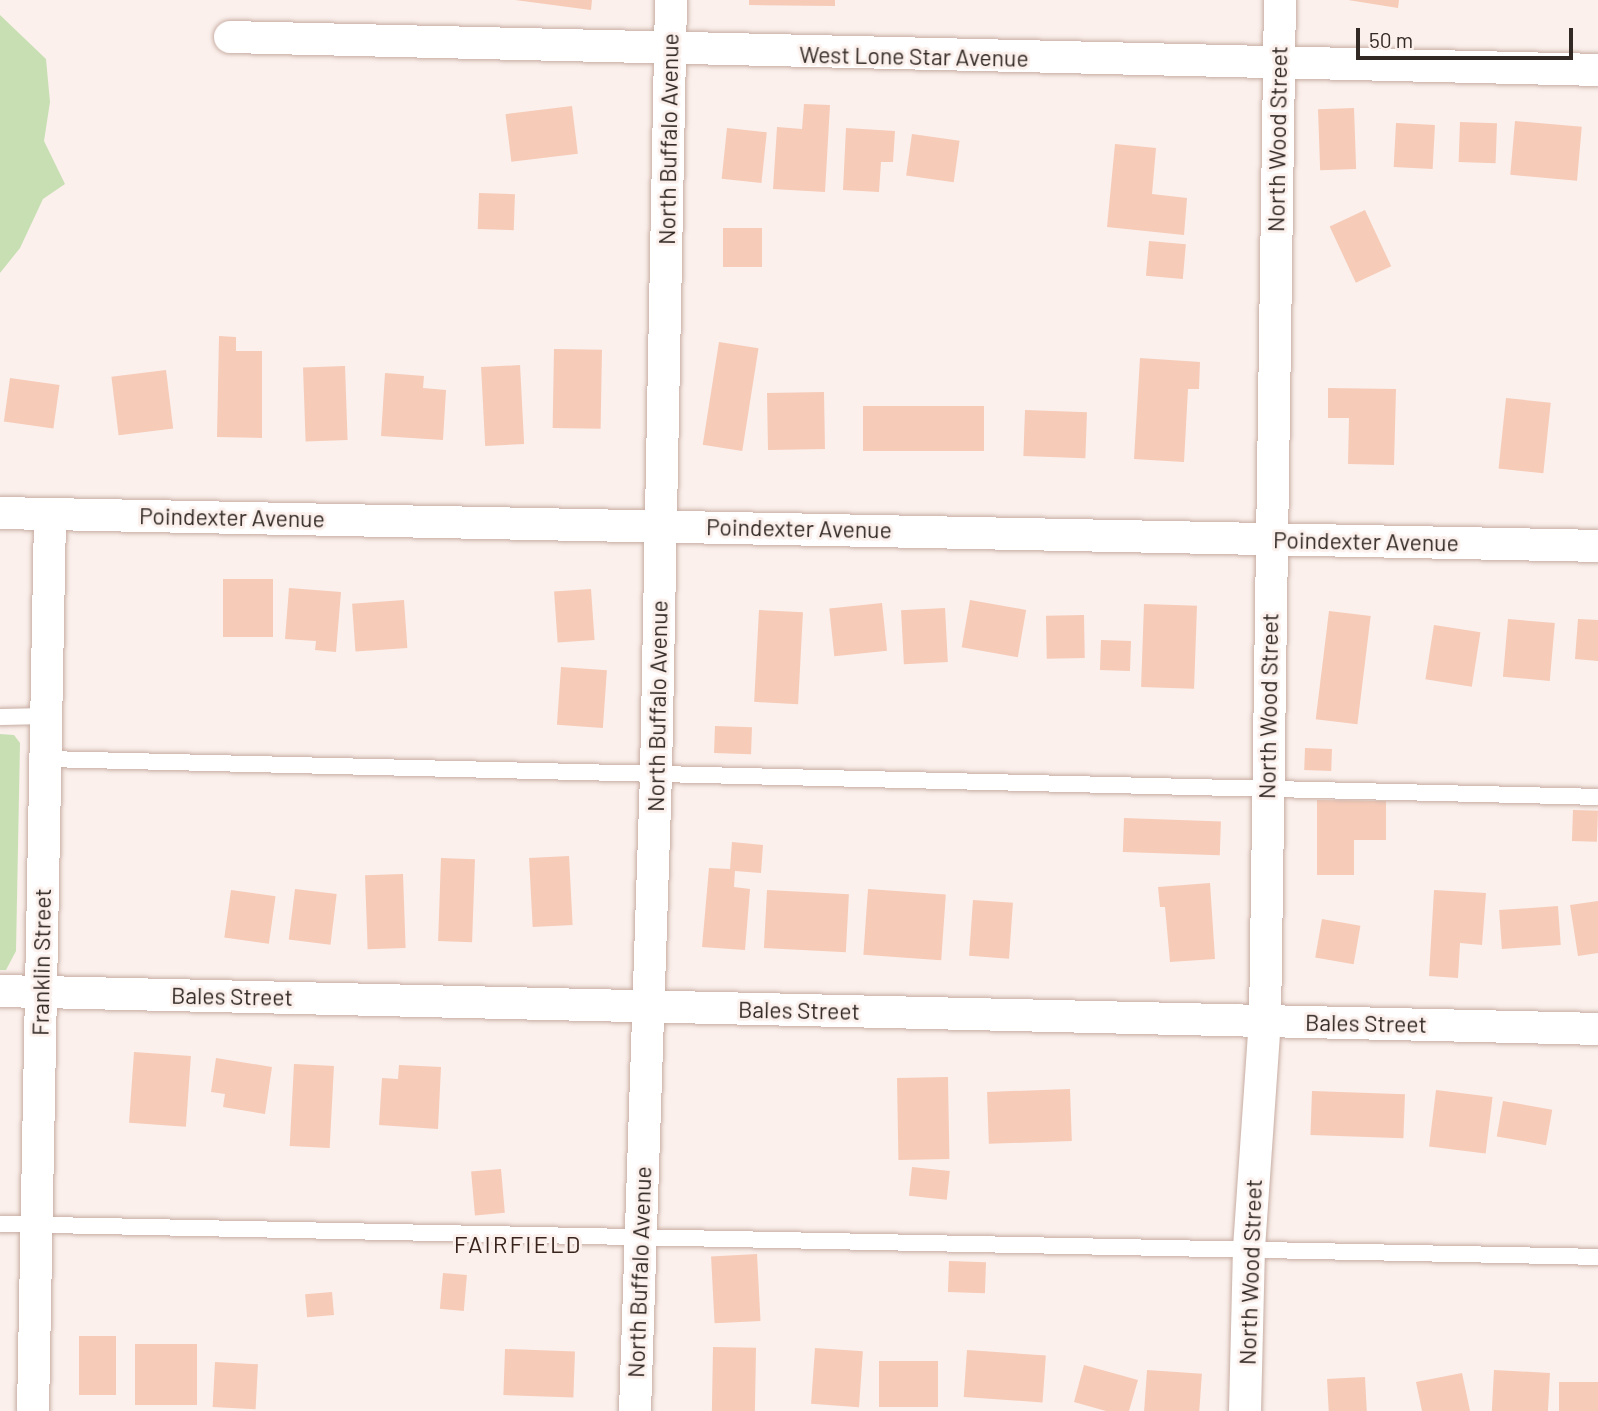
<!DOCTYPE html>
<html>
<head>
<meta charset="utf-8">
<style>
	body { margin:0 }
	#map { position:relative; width:1598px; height:1411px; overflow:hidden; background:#fbf0ec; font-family:Barlow,sans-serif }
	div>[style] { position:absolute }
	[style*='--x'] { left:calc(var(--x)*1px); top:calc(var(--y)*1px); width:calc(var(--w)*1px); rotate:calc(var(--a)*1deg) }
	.green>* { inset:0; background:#c8dfb4 }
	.building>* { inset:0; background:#f6cbb8; transform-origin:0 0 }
	.roads { filter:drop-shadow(0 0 2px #c7ada3) drop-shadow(0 0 2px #c7ada3) }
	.service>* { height:16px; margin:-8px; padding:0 8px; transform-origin:8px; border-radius:8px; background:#fff }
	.minor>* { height:32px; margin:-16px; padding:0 16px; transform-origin:16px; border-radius:16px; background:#fff }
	span { translate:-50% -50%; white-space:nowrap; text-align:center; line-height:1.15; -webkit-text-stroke:6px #fbf0ec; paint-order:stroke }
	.street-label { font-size:23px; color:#322824 }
	.neighbourhood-label { font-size:24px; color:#38241c; letter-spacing:2px }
	.scale { position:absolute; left:1356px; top:28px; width:217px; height:32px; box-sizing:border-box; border:4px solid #322824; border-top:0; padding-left:9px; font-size:21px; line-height:24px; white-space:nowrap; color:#322824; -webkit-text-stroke:5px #fbf0ec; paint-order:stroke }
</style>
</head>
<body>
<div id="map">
	<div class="green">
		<div style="clip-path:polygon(0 15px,46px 59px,50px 102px,44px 141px,65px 184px,43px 199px,20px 248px,0 273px)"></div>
		<div style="clip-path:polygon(0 734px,14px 735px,20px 743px,16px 951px,6px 970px,0 970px)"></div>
	</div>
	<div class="building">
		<div style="clip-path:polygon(515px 0,592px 0,591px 10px)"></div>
		<div style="clip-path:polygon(749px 0,835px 0,835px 6px,749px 5px)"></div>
		<div style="clip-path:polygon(1348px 0,1399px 0,1398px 8px)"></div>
		<div style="clip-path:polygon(804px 104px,830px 105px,825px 192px,773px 189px,777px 127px,802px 129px)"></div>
		<div style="left:572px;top:106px;width:48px;height:67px;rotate:83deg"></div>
		<div style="left:1354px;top:108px;width:61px;height:36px;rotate:88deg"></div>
		<div style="left:1515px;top:121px;width:67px;height:54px;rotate:5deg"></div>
		<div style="left:1460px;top:122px;width:37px;height:40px;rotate:2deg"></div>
		<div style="left:1396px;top:123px;width:39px;height:44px;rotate:3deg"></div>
		<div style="left:727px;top:128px;width:40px;height:51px;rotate:6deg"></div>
		<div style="clip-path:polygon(846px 128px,895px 131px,893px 162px,881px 162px,879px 192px,843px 190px)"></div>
		<div style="left:912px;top:134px;width:48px;height:42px;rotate:8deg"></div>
		<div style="clip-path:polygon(1115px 144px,1156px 148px,1152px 194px,1187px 198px,1184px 235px,1107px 227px)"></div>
		<div style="left:479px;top:193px;width:36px;height:36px;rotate:2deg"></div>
		<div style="left:1365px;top:210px;width:62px;height:39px;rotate:65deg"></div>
		<div style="left:723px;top:228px;width:39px;height:39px"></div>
		<div style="left:1149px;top:241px;width:37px;height:35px;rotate:5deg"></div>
		<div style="clip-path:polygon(219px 336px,236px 337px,236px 351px,262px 351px,262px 438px,217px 437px)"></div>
		<div style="left:719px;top:342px;width:40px;height:104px;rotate:9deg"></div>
		<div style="left:554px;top:349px;width:48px;height:79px;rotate:1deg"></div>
		<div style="clip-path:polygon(1140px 358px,1200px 362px,1199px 389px,1188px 389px,1184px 462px,1134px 459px)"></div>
		<div style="left:520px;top:365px;width:79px;height:39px;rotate:87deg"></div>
		<div style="left:345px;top:366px;width:74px;height:42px;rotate:88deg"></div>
		<div style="left:166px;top:370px;width:59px;height:55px;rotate:83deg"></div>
		<div style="clip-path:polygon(385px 373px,424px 376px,423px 388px,446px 390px,443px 440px,381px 436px)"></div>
		<div style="left:10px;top:378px;width:50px;height:44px;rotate:8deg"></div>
		<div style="clip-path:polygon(1328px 388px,1396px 389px,1394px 465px,1348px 464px,1349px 418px,1328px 418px)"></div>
		<div style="left:824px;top:392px;width:57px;height:57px;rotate:89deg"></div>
		<div style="left:1506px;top:398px;width:45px;height:71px;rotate:6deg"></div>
		<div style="left:863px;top:406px;width:121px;height:45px"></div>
		<div style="left:1025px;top:410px;width:62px;height:46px;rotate:2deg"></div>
		<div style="left:223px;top:579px;width:50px;height:58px"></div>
		<div style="clip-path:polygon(289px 588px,341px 592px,336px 652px,315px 650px,316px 641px,285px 639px)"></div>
		<div style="left:591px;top:589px;width:51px;height:37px;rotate:86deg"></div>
		<div style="left:404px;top:600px;width:48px;height:52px;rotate:86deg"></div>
		<div style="left:970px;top:600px;width:57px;height:48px;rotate:10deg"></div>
		<div style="left:882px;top:603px;width:48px;height:53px;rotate:84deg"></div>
		<div style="left:1144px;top:604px;width:53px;height:83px;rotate:2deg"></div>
		<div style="left:945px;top:608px;width:54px;height:44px;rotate:87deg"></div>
		<div style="left:759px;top:610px;width:44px;height:92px;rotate:3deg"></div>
		<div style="left:1329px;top:611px;width:42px;height:109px;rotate:7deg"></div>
		<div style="left:1084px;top:615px;width:43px;height:38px;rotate:89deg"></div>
		<div style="left:1508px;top:619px;width:47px;height:58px;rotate:5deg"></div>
		<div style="clip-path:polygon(1578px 619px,1598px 620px,1598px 661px,1575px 659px)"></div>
		<div style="left:1434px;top:625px;width:47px;height:55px;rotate:9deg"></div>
		<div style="left:1101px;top:640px;width:30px;height:30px;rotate:2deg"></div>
		<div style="left:561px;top:667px;width:46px;height:58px;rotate:4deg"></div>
		<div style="left:715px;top:726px;width:37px;height:27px;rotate:2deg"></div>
		<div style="left:1305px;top:748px;width:27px;height:22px;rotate:2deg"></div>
		<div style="clip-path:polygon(1317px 800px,1386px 801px,1386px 840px,1354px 840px,1354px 875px,1317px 875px)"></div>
		<div style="left:1573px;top:810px;width:25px;height:31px;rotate:2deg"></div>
		<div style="left:1124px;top:818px;width:97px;height:34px;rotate:2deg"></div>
		<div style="clip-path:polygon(732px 842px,763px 845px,761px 873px,735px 871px,734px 887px,750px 889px,745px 950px,702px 947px,709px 868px,730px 869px)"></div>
		<div style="left:569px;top:856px;width:69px;height:40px;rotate:87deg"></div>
		<div style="left:441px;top:858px;width:34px;height:83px;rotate:2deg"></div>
		<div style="left:403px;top:874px;width:74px;height:38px;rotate:88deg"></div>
		<div style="clip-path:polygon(1210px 883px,1215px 959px,1170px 962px,1165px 907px,1160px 907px,1158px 887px)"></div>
		<div style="left:295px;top:889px;width:42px;height:51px;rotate:7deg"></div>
		<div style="left:868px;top:889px;width:78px;height:66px;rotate:4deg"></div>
		<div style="left:231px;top:890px;width:45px;height:48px;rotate:8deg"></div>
		<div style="left:767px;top:890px;width:82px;height:58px;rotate:3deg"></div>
		<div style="clip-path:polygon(1434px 890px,1486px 893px,1482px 945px,1460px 943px,1458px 978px,1429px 976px)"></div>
		<div style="left:973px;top:900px;width:40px;height:56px;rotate:4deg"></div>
		<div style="clip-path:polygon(1598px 901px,1598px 953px,1578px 956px,1570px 905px)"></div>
		<div style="left:1558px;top:906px;width:39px;height:59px;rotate:86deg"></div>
		<div style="left:1322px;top:919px;width:39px;height:39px;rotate:10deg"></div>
		<div style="left:134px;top:1052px;width:57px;height:71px;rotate:4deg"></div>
		<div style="clip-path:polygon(216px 1058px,272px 1067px,265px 1114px,223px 1107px,225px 1094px,211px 1092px)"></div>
		<div style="left:294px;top:1064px;width:40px;height:82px;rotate:3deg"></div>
		<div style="clip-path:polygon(399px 1065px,441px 1067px,438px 1129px,379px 1125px,382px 1078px,398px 1079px)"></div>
		<div style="left:948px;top:1077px;width:82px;height:51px;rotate:89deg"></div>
		<div style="left:1070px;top:1089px;width:52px;height:83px;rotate:88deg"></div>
		<div style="left:1436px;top:1090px;width:57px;height:57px;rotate:7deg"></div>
		<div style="left:1312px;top:1091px;width:93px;height:44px;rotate:2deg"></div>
		<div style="left:1503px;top:1101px;width:50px;height:36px;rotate:10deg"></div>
		<div style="left:912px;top:1167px;width:38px;height:29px;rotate:6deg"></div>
		<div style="left:501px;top:1169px;width:44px;height:30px;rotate:85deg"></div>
		<div style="left:757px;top:1254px;width:67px;height:46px;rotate:87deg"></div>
		<div style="left:949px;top:1261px;width:37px;height:31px;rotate:2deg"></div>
		<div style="left:443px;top:1273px;width:24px;height:36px;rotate:5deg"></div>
		<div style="left:332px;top:1292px;width:23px;height:27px;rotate:85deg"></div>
		<div style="left:79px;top:1336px;width:37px;height:59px"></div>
		<div style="left:135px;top:1344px;width:62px;height:61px"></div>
		<div style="left:713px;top:1347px;width:43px;height:64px;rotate:1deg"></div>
		<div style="left:815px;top:1348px;width:48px;height:56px;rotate:4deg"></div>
		<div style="left:505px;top:1349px;width:70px;height:46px;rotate:2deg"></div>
		<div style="left:967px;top:1350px;width:79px;height:47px;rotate:4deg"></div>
		<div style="left:879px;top:1361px;width:59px;height:46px"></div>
		<div style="left:215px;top:1362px;width:43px;height:45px;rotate:3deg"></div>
		<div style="clip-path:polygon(1084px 1365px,1138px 1380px,1129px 1411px,1106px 1411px,1074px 1402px)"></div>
		<div style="left:1147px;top:1370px;width:55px;height:41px;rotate:4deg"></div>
		<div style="left:1494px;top:1370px;width:56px;height:41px;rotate:3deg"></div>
		<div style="clip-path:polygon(1462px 1373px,1470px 1411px,1422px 1411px,1416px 1382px)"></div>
		<div style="left:1365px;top:1377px;width:34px;height:38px;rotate:87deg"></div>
		<div style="left:1559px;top:1382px;width:39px;height:29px"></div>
	</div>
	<div class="roads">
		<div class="service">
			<div style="--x:0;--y:717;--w:47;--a:-1.2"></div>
			<div style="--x:46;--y:759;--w:1552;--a:1.4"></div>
			<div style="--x:0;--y:1224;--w:1598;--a:1.18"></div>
		</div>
		<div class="minor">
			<div style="--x:230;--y:37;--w:1368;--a:1.38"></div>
			<div style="--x:0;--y:513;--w:1598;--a:1.18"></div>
			<div style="--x:0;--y:991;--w:1598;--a:1.36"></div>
			<div style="--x:33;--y:1411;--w:897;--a:-88.91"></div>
			<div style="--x:635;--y:1411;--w:637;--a:-88.11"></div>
			<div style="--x:656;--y:774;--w:774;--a:-88.89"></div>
			<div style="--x:1245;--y:1411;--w:163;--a:-88.6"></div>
			<div style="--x:1249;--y:1248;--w:228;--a:-86"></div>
			<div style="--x:1265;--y:1021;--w:1021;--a:-89.16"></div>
		</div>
	</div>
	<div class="street-label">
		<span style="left:914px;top:56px;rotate:1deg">West Lone Star Avenue</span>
		<span style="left:668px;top:139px;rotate:-89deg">North Buffalo Avenue</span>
		<span style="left:1277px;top:139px;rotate:-89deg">North Wood Street</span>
		<span style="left:232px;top:517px;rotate:1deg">Poindexter Avenue</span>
		<span style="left:799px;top:528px;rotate:1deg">Poindexter Avenue</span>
		<span style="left:1366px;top:541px;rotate:1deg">Poindexter Avenue</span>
		<span style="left:657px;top:706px;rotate:-89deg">North Buffalo Avenue</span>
		<span style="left:1268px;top:706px;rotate:-89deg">North Wood Street</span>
		<span style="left:41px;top:962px;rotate:-89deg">Franklin Street</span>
		<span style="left:232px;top:996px;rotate:1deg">Bales Street</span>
		<span style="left:799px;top:1010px;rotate:1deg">Bales Street</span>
		<span style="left:1366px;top:1023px;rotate:1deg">Bales Street</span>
		<span style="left:639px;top:1272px;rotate:-88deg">North Buffalo Avenue</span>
		<span style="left:1250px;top:1272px;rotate:-88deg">North Wood Street</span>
	</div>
	<div class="neighbourhood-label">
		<span style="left:518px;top:1244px">FAIRFIELD</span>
	</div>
	<div class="scale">50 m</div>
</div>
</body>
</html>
